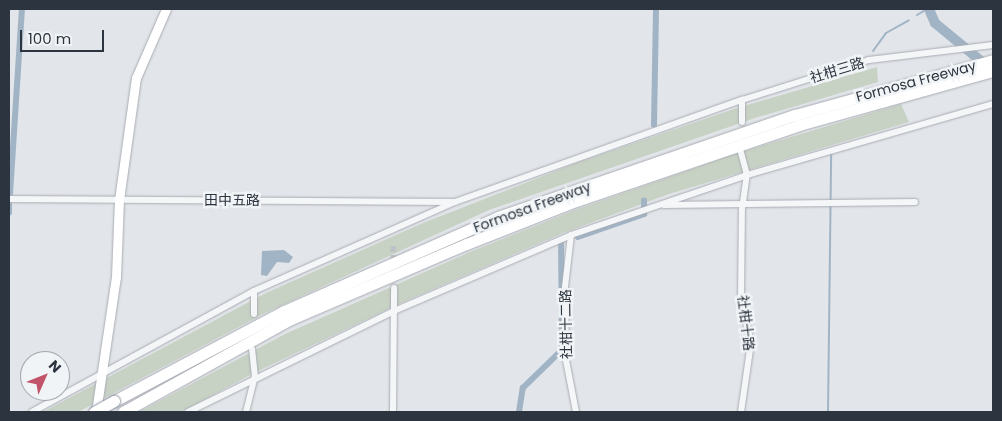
<!DOCTYPE html>
<html>
<head>
<meta charset="utf-8">
<style>
	body { margin:0 }
	#map { position:relative; width:1002px; height:421px; overflow:hidden; background:#e2e5e9; font-family:Poppins,"Noto Sans TC",sans-serif }
	div>[style] { position:absolute }
	[style*='--x'] { left:calc(var(--x)*1px); top:calc(var(--y)*1px); width:calc(var(--w)*1px); rotate:calc(var(--a)*1deg) }
	.green>* { inset:0; background:#c8d2c4 }
	.water>* { inset:0; background:#a1b4c5 }
	.stream>* { height:2px; margin:-1px; padding:0 1px; transform-origin:1px; border-radius:1px; background:#a1b4c5 }
	.canal>* { height:5.5px; margin:-2.75px; padding:0 2.75px; transform-origin:2.75px; border-radius:2.75px; background:#a1b4c5 }
	.river>* { height:10px; margin:-5px; padding:0 5px; transform-origin:5px; border-radius:5px; background:#a1b4c5 }
	.street-tunnel>* { height:6px; margin-top:-3px; transform-origin:0; background:repeating-linear-gradient(90deg,#bec2c7 0 6px,transparent 0 9px) }
	.roads { filter:drop-shadow(0 0 1px #a8acb3) drop-shadow(0 0 1px #a8acb3) }
	.street>* { height:6px; margin:-3px; padding:0 3px; transform-origin:3px; border-radius:3px; background:#f4f6f8 }
	.secondary>* { height:9px; margin:-4.5px; padding:0 4.5px; transform-origin:4.5px; border-radius:4.5px; background:#fff }
	.highway>* { height:11px; margin:-5.5px; padding:0 5.5px; transform-origin:5.5px; border-radius:5.5px; background:#fff }
	.bridges { filter:drop-shadow(0 0 1px #8b939e) drop-shadow(0 0 1px #8b939e) }
	.highway-bridge>* { height:11px; margin:-5.5px; padding:0 5.5px; transform-origin:5.5px; border-radius:5.5px; background:#fff }
	span { translate:-50% -50%; white-space:nowrap; text-align:center; line-height:1.15; -webkit-text-stroke:5px #f1f4f6; paint-order:stroke }
	.street-label { font-size:14px; color:#2c343f }
	.frame { position:absolute; inset:0; border:10px solid #2c343f; pointer-events:none }
	.north { position:absolute; left:20px; top:351px; width:50px; height:50px; box-sizing:border-box; background:#f1f4f6; border:1px solid #a2a7ad; border-radius:50%; rotate:46deg; font-size:14px; font-weight:700; line-height:20px; text-align:center; color:#2c343f }
	.north::after { content:''; display:block; margin:auto; width:18px; height:22px; background:#c1546a; clip-path:polygon(50% 0,100% 100%,50% 72%,0 100%) }
	.scale { position:absolute; left:20px; top:30px; width:84px; height:22px; box-sizing:border-box; border:2px solid #2c343f; border-top:0; padding-left:6px; font-size:15px; line-height:18px; white-space:nowrap; color:#2c343f; -webkit-text-stroke:4px #f1f4f6; paint-order:stroke }
</style>
</head>
<body>
<div id="map">
	<div class="green">
		<div style="clip-path:polygon(877px 67px,878px 82px,755px 118px,489px 210px,263px 314px,78px 412px,43px 412px,266px 293px,423px 223px,576px 163px,737px 108px)"></div>
		<div style="clip-path:polygon(901px 104px,909px 122px,669px 194px,563px 233px,401px 303px,252px 374px,181px 412px,139px 412px,285px 334px,470px 252px,575px 210px,738px 153px)"></div>
	</div>
	<div class="water">
		<div style="clip-path:polygon(284px 250px,293px 257px,289px 263px,277px 262px,267px 276px,261px 275px,262px 251px)"></div>
	</div>
	<div class="stream">
		<div style="--x:917;--y:15;--w:12;--a:-31"></div>
		<div style="--x:873;--y:51;--w:22;--a:-54"></div>
		<div style="--x:886;--y:33;--w:26;--a:-29"></div>
		<div style="--x:828;--y:412;--w:259;--a:-89.3"></div>
	</div>
	<div class="canal">
		<div style="--x:654;--y:125;--w:116;--a:-89"></div>
		<div style="--x:10;--y:194;--w:185;--a:-86.3"></div>
		<div style="--x:9;--y:213;--w:9;--a:-90"></div>
		<div style="--x:578;--y:237;--w:70;--a:-19.2"></div>
		<div style="--x:644;--y:214;--w:13;--a:-90"></div>
		<div style="--x:519;--y:412;--w:24;--a:-81"></div>
		<div style="--x:523;--y:388;--w:54;--a:-44.3"></div>
		<div style="--x:562;--y:350;--w:108;--a:-90.5"></div>
	</div>
	<div class="river">
		<div style="--x:929;--y:9;--w:15;--a:67"></div>
		<div style="--x:935;--y:23;--w:67;--a:39.6"></div>
	</div>
	<div class="street-tunnel">
		<div style="--x:393;--y:246;--w:18;--a:87"></div>
	</div>
	<div class="roads">
		<div class="street">
			<div style="--x:742;--y:100;--w:133;--a:-17.5"></div>
			<div style="--x:869;--y:60;--w:125;--a:-6.9"></div>
			<div style="--x:9;--y:199;--w:443;--a:0.4"></div>
			<div style="--x:664;--y:205;--w:251;--a:-0.7"></div>
			<div style="--x:571;--y:235;--w:52;--a:96.6"></div>
			<div style="--x:565;--y:287;--w:73;--a:89.2"></div>
			<div style="--x:566;--y:360;--w:53;--a:79.1"></div>
			<div style="--x:254;--y:314;--w:23;--a:-90"></div>
			<div style="--x:32;--y:412;--w:253;--a:-28.6"></div>
			<div style="--x:254;--y:291;--w:220;--a:-23.9"></div>
			<div style="--x:455;--y:202;--w:305;--a:-19.6"></div>
			<div style="--x:742;--y:100;--w:22;--a:90"></div>
			<div style="--x:188;--y:412;--w:229;--a:-26.1"></div>
			<div style="--x:394;--y:311;--w:193;--a:-23.2"></div>
			<div style="--x:571;--y:235;--w:186;--a:-18.8"></div>
			<div style="--x:747;--y:175;--w:256;--a:-16.1"></div>
			<div style="--x:246;--y:412;--w:36;--a:-76"></div>
			<div style="--x:255;--y:377;--w:28;--a:-96"></div>
			<div style="--x:393;--y:412;--w:124;--a:-89.5"></div>
			<div style="--x:741;--y:412;--w:70;--a:-81.8"></div>
			<div style="--x:751;--y:343;--w:45;--a:-102.8"></div>
			<div style="--x:741;--y:299;--w:90;--a:-89.4"></div>
			<div style="--x:742;--y:209;--w:34;--a:-82"></div>
			<div style="--x:747;--y:175;--w:24;--a:-105"></div>
		</div>
		<div class="secondary">
			<div style="--x:96;--y:412;--w:136;--a:-81.6"></div>
			<div style="--x:116;--y:277;--w:77;--a:-87.8"></div>
			<div style="--x:119;--y:200;--w:123;--a:-82.1"></div>
			<div style="--x:136;--y:78;--w:75;--a:-66.5"></div>
		</div>
		<div class="highway">
			<div style="--x:114;--y:401;--w:192;--a:-27.9"></div>
			<div style="--x:284;--y:311;--w:234;--a:-23.7"></div>
			<div style="--x:498;--y:217;--w:314;--a:-19"></div>
			<div style="--x:795;--y:115;--w:205;--a:-15.5"></div>
			<div style="--x:123;--y:412;--w:192;--a:-29"></div>
			<div style="--x:291;--y:319;--w:190;--a:-23.2"></div>
			<div style="--x:466;--y:244;--w:118;--a:-21.4"></div>
			<div style="--x:576;--y:201;--w:236;--a:-18.8"></div>
			<div style="--x:799;--y:125;--w:201;--a:-15.6"></div>
		</div>
	</div>
	<div class="bridges">
		<div class="highway-bridge">
			<div style="--x:94;--y:412;--w:23;--a:-29"></div>
		</div>
	</div>
	<div class="street-label">
		<span style="left:837px;top:70px;rotate:-17deg">社柑三路</span>
		<span style="left:916px;top:81px;rotate:-15deg">Formosa Freeway</span>
		<span style="left:232px;top:200px">田中五路</span>
		<span style="left:532px;top:207px;rotate:-20deg">Formosa Freeway</span>
		<span style="left:746px;top:323px;rotate:83deg">社柑十路</span>
		<span style="left:566px;top:324px;rotate:-91deg">社柑十二路</span>
	</div>
	<div class="frame"></div>
	<div class="north">N</div>
	<div class="scale">100 m</div>
</div>
</body>
</html>
